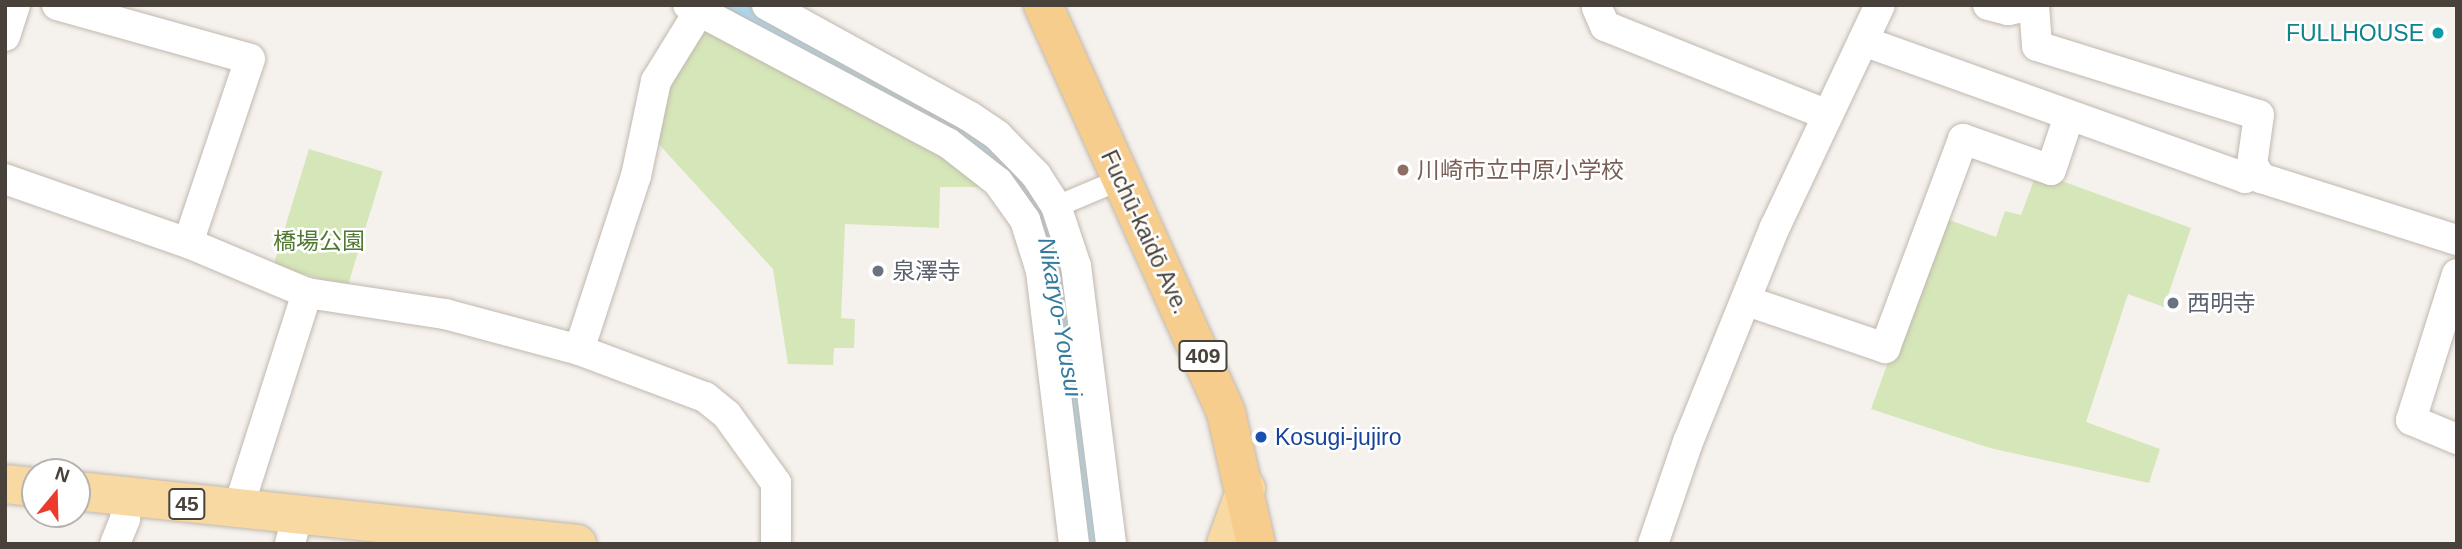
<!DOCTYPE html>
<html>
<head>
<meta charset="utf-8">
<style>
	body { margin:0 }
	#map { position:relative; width:2462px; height:549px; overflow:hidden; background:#f5f1ec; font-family:Helvetica,"Noto Sans JP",sans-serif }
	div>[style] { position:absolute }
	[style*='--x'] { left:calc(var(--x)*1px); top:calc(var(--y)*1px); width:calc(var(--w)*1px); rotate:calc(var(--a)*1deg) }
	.green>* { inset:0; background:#d5e6b8; transform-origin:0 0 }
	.river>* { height:49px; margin:-24.5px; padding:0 24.5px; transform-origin:24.5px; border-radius:24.5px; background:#add7ed }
	.roads { filter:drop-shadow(0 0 2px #c0b8af) drop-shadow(0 0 2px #c0b8af) }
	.pedestrian>* { height:21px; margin:-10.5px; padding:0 10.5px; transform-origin:10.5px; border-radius:10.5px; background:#fff }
	.minor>* { height:30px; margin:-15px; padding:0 15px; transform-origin:15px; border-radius:15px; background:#fff }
	.primary>* { height:38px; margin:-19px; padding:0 19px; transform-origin:19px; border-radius:19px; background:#f8d9a2 }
	.trunk>* { height:38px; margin:-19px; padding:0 19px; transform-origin:19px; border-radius:19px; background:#f6cd8c }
	.dots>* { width:19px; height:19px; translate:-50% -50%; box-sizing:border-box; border:4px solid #fff; border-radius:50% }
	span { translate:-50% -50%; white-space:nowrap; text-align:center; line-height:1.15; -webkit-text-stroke:5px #fff; paint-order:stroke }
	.shield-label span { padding:2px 5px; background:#fff; border:2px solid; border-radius:5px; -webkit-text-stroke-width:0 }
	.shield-label { font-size:21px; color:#49423a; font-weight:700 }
	.culture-label { font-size:23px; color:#0d838f }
	.right { translate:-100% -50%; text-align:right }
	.education-label { font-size:23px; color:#785e54 }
	.left { translate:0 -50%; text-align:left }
	.street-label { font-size:23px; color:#49423a }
	.park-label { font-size:23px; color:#517830 }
	.worship-label { font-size:23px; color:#5b616d }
	.transit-label { font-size:23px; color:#164399 }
	.water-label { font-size:24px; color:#357a9f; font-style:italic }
	.frame { position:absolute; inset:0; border:7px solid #49423a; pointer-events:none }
	.north { position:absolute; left:21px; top:458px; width:70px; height:70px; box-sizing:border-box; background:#fff; border:2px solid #b6b3b0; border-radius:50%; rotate:19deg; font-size:19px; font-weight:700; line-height:28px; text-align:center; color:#49423a }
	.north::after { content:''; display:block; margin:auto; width:24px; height:32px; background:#ec3a2c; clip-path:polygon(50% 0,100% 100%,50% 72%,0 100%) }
</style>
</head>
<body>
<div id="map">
	<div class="green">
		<div style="clip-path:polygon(706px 27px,954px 162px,982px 187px,940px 187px,939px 228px,845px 224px,841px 318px,855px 319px,854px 348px,834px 348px,833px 365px,788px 364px,773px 269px,655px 140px,663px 89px)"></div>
		<div style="left:309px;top:149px;width:77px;height:121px;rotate:17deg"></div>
		<div style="clip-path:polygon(2037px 172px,2191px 228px,2164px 307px,2128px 294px,2086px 422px,2160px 449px,2149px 483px,1990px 448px,1871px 409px,1941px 217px,1996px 237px,2005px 211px,2021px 215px)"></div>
	</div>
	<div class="river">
		<div style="--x:733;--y:5;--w:267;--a:28.9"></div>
		<div style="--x:967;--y:134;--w:72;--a:42.2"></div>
		<div style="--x:1020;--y:182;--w:39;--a:59"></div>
		<div style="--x:1040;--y:215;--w:40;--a:69"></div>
		<div style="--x:1054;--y:252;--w:87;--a:80.1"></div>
		<div style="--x:1069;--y:338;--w:207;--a:83.6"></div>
	</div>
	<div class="roads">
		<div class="pedestrian">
			<div style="--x:1056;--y:206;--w:69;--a:-22.9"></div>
		</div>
		<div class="minor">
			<div style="--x:57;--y:5;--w:200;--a:15.6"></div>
			<div style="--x:250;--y:59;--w:194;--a:108.6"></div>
			<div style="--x:688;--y:5;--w:294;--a:28"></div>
			<div style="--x:948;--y:143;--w:63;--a:38"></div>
			<div style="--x:998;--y:182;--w:47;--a:54.6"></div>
			<div style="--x:1025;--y:220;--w:53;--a:72.6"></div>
			<div style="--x:1041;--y:271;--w:275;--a:83.1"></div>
			<div style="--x:767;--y:5;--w:230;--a:28.8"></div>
			<div style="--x:969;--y:116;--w:34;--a:34"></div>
			<div style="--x:997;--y:135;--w:56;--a:45.7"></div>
			<div style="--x:1036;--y:175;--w:37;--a:57"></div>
			<div style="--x:1056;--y:206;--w:63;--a:71.6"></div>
			<div style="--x:1076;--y:266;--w:280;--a:82.8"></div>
			<div style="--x:1988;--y:5;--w:21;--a:14"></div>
			<div style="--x:2008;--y:10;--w:26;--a:-11"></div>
			<div style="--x:2034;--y:5;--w:41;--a:85.8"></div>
			<div style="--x:2037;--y:46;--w:232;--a:17.3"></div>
			<div style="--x:2259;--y:115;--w:49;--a:98.1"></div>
			<div style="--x:2252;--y:164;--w:17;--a:57"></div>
			<div style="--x:2261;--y:178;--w:206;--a:17.6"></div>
			<div style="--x:1597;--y:8;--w:20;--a:66"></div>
			<div style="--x:1605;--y:26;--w:239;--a:21.8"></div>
			<div style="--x:5;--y:36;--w:33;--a:-72"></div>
			<div style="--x:1863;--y:41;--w:406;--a:19.7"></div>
			<div style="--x:2245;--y:178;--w:10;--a:-29"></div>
			<div style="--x:5;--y:179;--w:194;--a:19.3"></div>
			<div style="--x:188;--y:243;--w:129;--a:22.8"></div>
			<div style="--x:307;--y:293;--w:140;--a:8.7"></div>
			<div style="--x:445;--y:314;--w:139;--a:15"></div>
			<div style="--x:579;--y:350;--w:134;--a:20.5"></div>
			<div style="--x:705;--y:397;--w:28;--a:39"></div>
			<div style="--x:727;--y:415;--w:84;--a:54.2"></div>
			<div style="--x:776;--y:483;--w:61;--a:90"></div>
			<div style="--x:2457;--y:274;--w:153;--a:107.5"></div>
			<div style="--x:2411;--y:420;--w:50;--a:22.4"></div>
			<div style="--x:1747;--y:301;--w:146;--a:18.8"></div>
			<div style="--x:1885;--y:348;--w:223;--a:-69.5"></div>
			<div style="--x:1963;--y:139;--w:93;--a:19.4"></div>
			<div style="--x:2051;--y:170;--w:57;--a:-71.6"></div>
			<div style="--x:579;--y:350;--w:183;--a:-71.9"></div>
			<div style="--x:636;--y:176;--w:97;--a:-78.1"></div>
			<div style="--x:656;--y:81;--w:89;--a:-58.3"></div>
			<div style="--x:238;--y:509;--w:227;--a:-72.3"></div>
			<div style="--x:115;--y:544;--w:27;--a:-68"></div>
			<div style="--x:125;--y:519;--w:22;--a:-85"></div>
			<div style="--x:290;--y:544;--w:30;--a:-76"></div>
			<div style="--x:1653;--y:544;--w:108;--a:-71.1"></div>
			<div style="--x:1688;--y:442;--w:232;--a:-68"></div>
			<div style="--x:1775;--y:227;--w:246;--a:-64.7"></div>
		</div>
		<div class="primary">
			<div style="--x:5;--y:484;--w:30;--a:6"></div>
			<div style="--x:77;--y:491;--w:503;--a:6.05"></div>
			<div style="--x:1226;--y:544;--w:59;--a:-70"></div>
		</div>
		<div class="trunk">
			<div style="--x:1043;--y:5;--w:447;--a:65.8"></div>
			<div style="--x:1226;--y:413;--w:134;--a:77.1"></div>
		</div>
	</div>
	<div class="dots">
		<div style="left:2438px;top:33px;background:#0f9aa8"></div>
		<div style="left:1403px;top:170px;background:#8d6e63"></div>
		<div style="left:878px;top:271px;background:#6b7280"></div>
		<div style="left:2173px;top:303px;background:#6b7280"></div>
		<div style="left:1261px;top:437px;background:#1a4fb4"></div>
	</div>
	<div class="shield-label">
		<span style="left:1203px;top:356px">409</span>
		<span style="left:187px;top:504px">45</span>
	</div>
	<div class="culture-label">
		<span class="right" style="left:2424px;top:33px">FULLHOUSE</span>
	</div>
	<div class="education-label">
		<span class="left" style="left:1417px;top:170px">川崎市立中原小学校</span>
	</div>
	<div class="street-label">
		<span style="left:1145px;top:232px;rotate:65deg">Fuchū-kaidō Ave.</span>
	</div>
	<div class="park-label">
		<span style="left:319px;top:241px">橋場公園</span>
	</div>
	<div class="worship-label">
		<span class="left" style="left:892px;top:271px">泉澤寺</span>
		<span class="left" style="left:2187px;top:303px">西明寺</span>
	</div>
	<div class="transit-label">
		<span class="left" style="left:1275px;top:437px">Kosugi-jujiro</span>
	</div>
	<div class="water-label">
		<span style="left:1060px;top:317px;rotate:80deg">Nikaryo-Yousui</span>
	</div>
	<div class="frame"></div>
	<div class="north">N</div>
</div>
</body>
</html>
